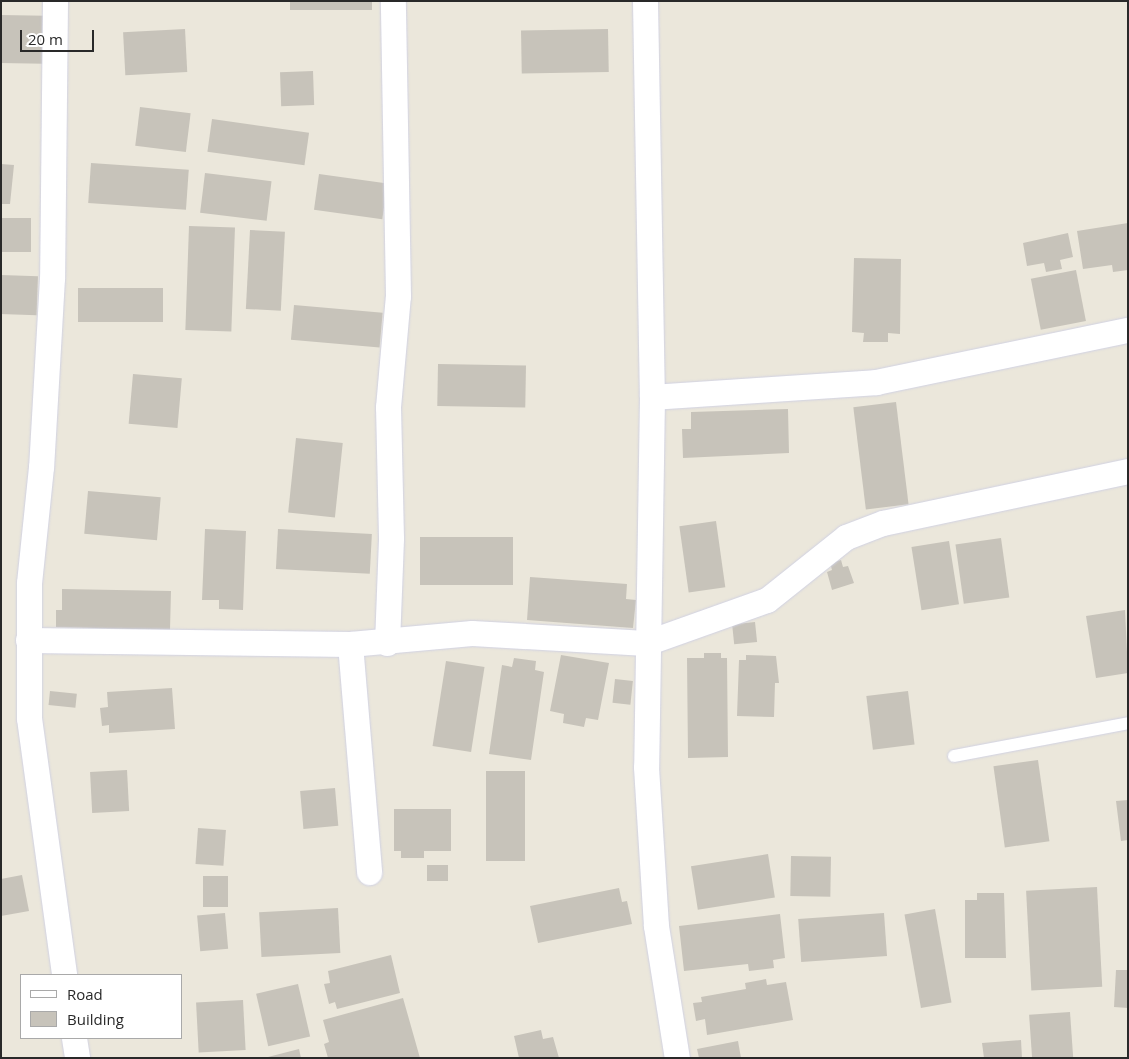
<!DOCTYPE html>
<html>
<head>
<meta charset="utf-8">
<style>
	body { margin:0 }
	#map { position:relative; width:1129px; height:1059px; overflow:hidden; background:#ebe7db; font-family:"Open Sans",sans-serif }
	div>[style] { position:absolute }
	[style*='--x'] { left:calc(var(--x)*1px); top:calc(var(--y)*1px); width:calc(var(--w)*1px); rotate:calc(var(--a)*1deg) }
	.building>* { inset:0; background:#c7c3ba; transform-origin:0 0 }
	.roads { filter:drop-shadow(0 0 1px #d0d1e2) drop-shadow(0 0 1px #d0d1e2) }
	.lane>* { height:12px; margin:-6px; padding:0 6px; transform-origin:6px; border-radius:6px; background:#fff }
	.street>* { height:25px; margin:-12.5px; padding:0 12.5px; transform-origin:12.5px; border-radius:12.5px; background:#fff }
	span { translate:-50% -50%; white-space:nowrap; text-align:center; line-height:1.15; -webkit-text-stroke:4px #fff; paint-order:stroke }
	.frame { position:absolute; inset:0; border:2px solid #292929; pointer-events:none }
	.legend { position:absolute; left:20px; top:974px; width:162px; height:65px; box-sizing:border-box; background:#fff; border:1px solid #a9a9a9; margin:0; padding:6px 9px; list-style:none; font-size:15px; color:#292929 }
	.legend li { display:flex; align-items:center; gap:10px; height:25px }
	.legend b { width:25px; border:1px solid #a9a9a9 }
	.scale { position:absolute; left:20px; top:30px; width:74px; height:22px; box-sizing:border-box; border:2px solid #292929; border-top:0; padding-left:6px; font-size:15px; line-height:18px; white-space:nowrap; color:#292929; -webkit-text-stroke:4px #fff; paint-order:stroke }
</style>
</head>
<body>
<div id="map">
	<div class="building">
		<div style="left:290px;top:1px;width:82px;height:9px"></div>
		<div style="left:1px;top:15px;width:44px;height:48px;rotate:1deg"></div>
		<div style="left:185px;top:29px;width:43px;height:62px;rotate:87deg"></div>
		<div style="left:608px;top:29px;width:43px;height:87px;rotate:89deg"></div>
		<div style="left:313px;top:71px;width:34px;height:33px;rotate:88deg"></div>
		<div style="left:140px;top:107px;width:51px;height:39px;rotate:7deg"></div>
		<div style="left:212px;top:119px;width:98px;height:33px;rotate:8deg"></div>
		<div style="left:91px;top:163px;width:98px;height:40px;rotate:4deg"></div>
		<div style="clip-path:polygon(1px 164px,14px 165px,10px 204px,1px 204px)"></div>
		<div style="left:205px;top:173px;width:67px;height:40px;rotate:7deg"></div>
		<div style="left:319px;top:174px;width:69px;height:36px;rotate:8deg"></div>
		<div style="left:1px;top:218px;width:30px;height:34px"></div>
		<div style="clip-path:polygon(1128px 223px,1128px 270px,1113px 272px,1112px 265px,1083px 269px,1077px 231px)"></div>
		<div style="left:189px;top:226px;width:46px;height:104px;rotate:2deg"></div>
		<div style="left:250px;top:230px;width:35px;height:79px;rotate:3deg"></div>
		<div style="clip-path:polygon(1068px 233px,1073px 257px,1060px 260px,1062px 269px,1046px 272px,1044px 263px,1027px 266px,1023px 243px)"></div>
		<div style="clip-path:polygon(854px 258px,901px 259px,900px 334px,888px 333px,888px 342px,863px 342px,864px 333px,852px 332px)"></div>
		<div style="left:1076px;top:270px;width:52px;height:46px;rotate:79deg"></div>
		<div style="left:1px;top:275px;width:37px;height:39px;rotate:2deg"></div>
		<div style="left:163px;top:288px;width:34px;height:85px;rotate:90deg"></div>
		<div style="left:294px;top:305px;width:89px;height:35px;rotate:5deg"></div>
		<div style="left:438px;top:364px;width:88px;height:42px;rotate:1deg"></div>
		<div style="left:133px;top:374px;width:49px;height:50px;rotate:5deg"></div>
		<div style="left:896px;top:402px;width:103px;height:43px;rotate:83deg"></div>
		<div style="clip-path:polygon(788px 409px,789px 453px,683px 458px,682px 429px,691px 429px,691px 412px)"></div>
		<div style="left:296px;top:438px;width:47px;height:75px;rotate:6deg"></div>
		<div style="left:88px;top:491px;width:73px;height:43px;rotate:5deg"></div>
		<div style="left:716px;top:521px;width:67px;height:37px;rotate:82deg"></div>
		<div style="clip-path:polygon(205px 529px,246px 531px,243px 610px,219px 609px,219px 600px,202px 600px)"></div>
		<div style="left:278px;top:529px;width:94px;height:40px;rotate:3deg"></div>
		<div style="left:513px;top:537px;width:48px;height:93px;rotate:90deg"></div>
		<div style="left:1001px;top:538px;width:60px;height:46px;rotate:82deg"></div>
		<div style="left:949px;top:541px;width:64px;height:38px;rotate:81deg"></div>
		<div style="clip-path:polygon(841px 560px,843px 567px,848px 566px,854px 583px,832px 590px,827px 572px,832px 570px,830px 563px)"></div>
		<div style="clip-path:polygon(530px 577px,627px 584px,626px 599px,636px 600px,633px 628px,527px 620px)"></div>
		<div style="clip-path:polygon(62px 589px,171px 591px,170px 630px,56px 627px,56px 610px,62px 610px)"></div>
		<div style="clip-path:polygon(1125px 610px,1128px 673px,1096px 678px,1086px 616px)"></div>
		<div style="left:755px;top:622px;width:20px;height:23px;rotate:84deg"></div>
		<div style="clip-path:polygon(704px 653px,721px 653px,721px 658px,727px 658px,728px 757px,688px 758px,687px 658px,704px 658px)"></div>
		<div style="clip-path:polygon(561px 655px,609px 663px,598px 720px,586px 718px,584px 727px,563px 723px,564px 714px,550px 711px)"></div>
		<div style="clip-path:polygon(746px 655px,776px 656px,779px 683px,775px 683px,774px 717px,737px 716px,739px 660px,746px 660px)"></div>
		<div style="clip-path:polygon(514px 658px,536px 661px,535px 670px,544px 672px,531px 760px,489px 754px,502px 665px,512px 667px)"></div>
		<div style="left:446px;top:661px;width:39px;height:86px;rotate:9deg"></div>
		<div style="left:615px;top:679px;width:18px;height:24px;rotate:6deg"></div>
		<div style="clip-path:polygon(172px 688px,175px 729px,109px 733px,109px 725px,102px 726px,100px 708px,108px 707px,107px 692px)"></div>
		<div style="left:50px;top:691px;width:27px;height:14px;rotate:6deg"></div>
		<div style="left:908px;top:691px;width:54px;height:42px;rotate:83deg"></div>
		<div style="left:1038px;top:760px;width:82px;height:45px;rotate:82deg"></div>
		<div style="left:127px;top:770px;width:41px;height:37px;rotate:87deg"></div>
		<div style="left:486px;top:771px;width:39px;height:90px"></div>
		<div style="left:335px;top:788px;width:38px;height:35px;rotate:85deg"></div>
		<div style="clip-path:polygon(1128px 800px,1128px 840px,1121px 841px,1116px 801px)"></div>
		<div style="clip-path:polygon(394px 809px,451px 809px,451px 851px,424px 851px,424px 858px,401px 858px,401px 851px,394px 851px)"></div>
		<div style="left:198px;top:828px;width:28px;height:36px;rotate:4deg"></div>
		<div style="left:768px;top:854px;width:44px;height:78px;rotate:81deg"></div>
		<div style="left:791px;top:856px;width:40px;height:40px;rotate:1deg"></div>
		<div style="left:448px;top:865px;width:16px;height:21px;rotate:90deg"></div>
		<div style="clip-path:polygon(22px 875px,29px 911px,1px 916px,1px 879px)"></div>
		<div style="left:203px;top:876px;width:25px;height:31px"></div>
		<div style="left:1097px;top:887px;width:100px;height:71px;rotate:87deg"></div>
		<div style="clip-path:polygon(619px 888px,622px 902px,627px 901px,632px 924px,538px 943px,530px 906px)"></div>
		<div style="clip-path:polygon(977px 893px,1004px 893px,1006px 958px,965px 958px,965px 900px,977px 900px)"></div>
		<div style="left:338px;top:908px;width:45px;height:79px;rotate:87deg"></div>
		<div style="left:935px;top:909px;width:95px;height:31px;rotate:80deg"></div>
		<div style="left:225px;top:913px;width:36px;height:28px;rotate:85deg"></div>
		<div style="left:884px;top:913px;width:43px;height:86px;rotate:86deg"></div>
		<div style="clip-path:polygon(780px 914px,785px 958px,773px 960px,774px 968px,749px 971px,748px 964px,684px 971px,679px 926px)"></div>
		<div style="clip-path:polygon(391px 955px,400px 993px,337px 1009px,335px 1002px,329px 1004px,324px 984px,330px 983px,328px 971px)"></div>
		<div style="clip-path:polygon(1116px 970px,1128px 970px,1128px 1008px,1114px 1007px)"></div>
		<div style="clip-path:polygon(766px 979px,767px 985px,786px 982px,793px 1020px,707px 1035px,705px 1019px,696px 1021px,693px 1003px,702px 1002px,701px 997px,746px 989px,745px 983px)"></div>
		<div style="left:298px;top:984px;width:54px;height:43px;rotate:77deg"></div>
		<div style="clip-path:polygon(403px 998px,420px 1058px,328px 1058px,324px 1044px,329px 1042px,323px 1020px)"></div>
		<div style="left:243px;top:1000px;width:50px;height:47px;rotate:87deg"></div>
		<div style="left:1070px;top:1012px;width:46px;height:41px;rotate:86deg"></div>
		<div style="clip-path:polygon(541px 1030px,543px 1039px,553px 1037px,559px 1058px,519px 1058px,514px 1036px)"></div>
		<div style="clip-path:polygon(1021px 1040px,1022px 1058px,984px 1058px,982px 1043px)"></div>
		<div style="clip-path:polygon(738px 1041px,741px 1058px,699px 1058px,697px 1049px)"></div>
		<div style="clip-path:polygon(299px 1049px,301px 1058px,268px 1058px,268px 1057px)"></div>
	</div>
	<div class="roads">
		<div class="lane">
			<div style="--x:954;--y:756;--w:177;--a:-10.7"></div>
		</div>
		<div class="street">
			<div style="--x:55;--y:1;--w:277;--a:90.6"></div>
			<div style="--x:52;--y:278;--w:189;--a:93.3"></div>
			<div style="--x:41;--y:467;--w:117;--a:95.9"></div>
			<div style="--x:29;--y:583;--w:135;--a:90"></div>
			<div style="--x:29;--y:718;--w:259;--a:82.2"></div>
			<div style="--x:645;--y:1;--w:396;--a:89"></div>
			<div style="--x:652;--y:397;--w:370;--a:90.9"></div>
			<div style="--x:646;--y:767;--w:159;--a:86.4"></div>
			<div style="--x:656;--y:926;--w:134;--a:81"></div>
			<div style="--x:652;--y:397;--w:225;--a:-3.8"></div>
			<div style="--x:876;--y:382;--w:257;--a:-11.7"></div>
			<div style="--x:28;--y:640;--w:322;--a:0.7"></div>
			<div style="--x:350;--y:644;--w:122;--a:-5.2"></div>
			<div style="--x:472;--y:633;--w:174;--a:3.3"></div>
			<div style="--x:646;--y:643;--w:128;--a:-19.6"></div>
			<div style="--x:767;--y:600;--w:101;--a:-38.6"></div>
			<div style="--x:846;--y:537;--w:40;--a:-21"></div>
			<div style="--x:883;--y:523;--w:250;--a:-12"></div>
			<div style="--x:387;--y:643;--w:105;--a:-87.8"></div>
			<div style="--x:391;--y:538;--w:131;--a:-91.3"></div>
			<div style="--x:388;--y:407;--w:111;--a:-84.9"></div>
			<div style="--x:398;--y:296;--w:295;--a:-91"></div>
			<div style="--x:350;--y:644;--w:229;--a:85.2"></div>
			<div style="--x:74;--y:1038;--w:20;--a:81"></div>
		</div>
	</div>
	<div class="frame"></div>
	<ul class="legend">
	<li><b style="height:6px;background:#fff"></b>Road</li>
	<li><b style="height:14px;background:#c7c3ba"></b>Building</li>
	</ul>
	<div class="scale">20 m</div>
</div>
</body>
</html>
